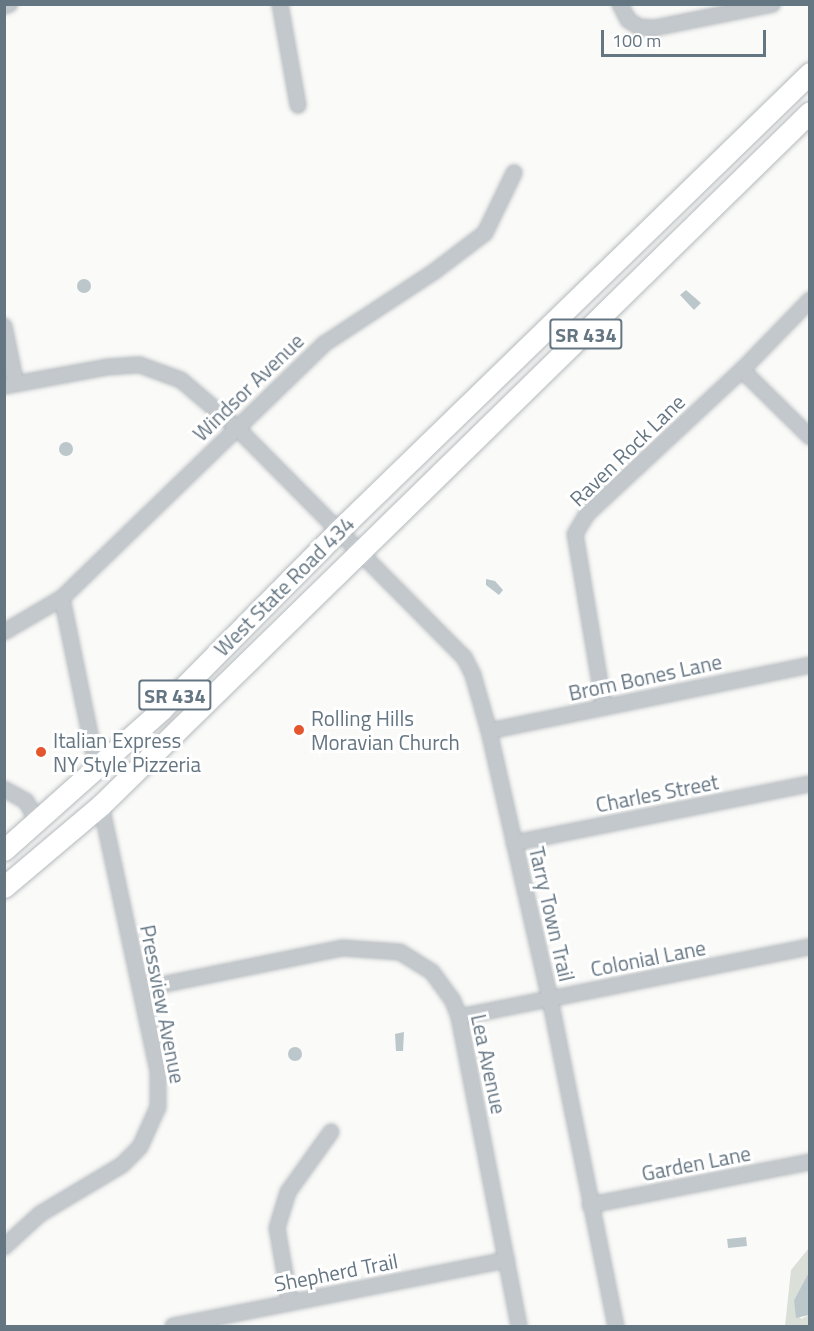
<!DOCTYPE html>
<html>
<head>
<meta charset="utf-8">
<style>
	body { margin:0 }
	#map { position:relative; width:814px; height:1331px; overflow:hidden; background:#fafaf8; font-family:"Titillium Web",sans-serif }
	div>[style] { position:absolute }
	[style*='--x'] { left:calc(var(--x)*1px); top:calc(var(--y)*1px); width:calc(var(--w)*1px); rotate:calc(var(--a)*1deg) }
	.green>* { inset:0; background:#dadfd7 }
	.water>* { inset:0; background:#bbc7cb; transform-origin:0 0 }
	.round { border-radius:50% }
	.roads { filter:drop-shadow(0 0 2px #b5babe) drop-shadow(0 0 2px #b5babe) }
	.minor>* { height:14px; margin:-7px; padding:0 7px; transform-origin:7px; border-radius:7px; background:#c3c8cc }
	.primary>* { height:21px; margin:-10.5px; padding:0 10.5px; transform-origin:10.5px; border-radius:10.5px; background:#fff }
	.dots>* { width:16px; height:16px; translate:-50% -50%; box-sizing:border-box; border:3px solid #fff; border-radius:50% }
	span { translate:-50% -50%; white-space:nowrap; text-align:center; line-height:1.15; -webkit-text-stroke:6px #fff; paint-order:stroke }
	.shield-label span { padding:2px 4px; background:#fff; border:2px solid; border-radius:4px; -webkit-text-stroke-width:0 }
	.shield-label { font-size:20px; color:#657683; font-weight:700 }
	.street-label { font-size:21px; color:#657683 }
	.poi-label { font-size:21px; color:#657683 }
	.left { translate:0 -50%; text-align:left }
	.frame { position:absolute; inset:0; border:6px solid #657683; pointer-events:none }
	.scale { position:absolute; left:601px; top:30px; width:165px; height:27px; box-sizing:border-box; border:3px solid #657683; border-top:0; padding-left:8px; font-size:18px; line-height:21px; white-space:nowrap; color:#657683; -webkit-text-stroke:4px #fff; paint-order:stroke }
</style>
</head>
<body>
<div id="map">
	<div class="green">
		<div style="clip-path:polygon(809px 1248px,809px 1272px,794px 1300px,801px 1319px,809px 1315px,809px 1326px,785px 1326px,791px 1270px)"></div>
	</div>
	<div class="water">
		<div class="round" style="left:77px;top:279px;width:14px;height:14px"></div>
		<div style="clip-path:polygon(686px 290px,701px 303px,694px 310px,680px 295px)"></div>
		<div class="round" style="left:59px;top:442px;width:14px;height:14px"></div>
		<div style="clip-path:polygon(486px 579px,495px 581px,503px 590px,499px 595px,486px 585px)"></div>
		<div style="clip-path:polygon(404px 1032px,403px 1051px,396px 1051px,395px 1034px)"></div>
		<div class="round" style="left:288px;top:1047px;width:14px;height:14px"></div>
		<div style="left:746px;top:1237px;width:9px;height:19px;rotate:84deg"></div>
		<div style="clip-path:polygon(809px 1272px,809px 1315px,796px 1318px,794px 1300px)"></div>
	</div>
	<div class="roads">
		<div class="minor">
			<div style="--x:280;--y:4;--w:103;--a:79.9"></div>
			<div style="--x:620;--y:4;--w:18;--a:63"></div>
			<div style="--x:628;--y:20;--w:13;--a:32"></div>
			<div style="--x:639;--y:27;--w:15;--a:4"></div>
			<div style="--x:654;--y:28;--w:121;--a:-11.4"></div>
			<div style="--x:4;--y:6;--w:6;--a:-18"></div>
			<div style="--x:4;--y:326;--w:59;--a:78.3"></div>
			<div style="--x:742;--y:370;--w:95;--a:44.6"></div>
			<div style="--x:4;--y:386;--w:106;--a:-10.4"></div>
			<div style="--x:108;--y:367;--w:32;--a:-4"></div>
			<div style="--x:140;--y:365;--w:44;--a:20.1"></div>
			<div style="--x:181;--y:380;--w:72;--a:40.5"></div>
			<div style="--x:236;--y:427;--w:324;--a:45.3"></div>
			<div style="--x:464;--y:657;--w:20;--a:63"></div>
			<div style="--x:473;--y:675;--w:58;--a:74.1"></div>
			<div style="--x:489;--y:731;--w:275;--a:77.2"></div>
			<div style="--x:550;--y:999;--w:334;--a:78.6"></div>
			<div style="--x:62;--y:598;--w:175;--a:78.4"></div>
			<div style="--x:4;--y:632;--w:67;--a:-30.4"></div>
			<div style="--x:62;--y:598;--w:365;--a:-44.1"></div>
			<div style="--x:324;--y:344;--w:133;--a:-33.3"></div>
			<div style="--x:435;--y:271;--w:63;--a:-37.2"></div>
			<div style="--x:485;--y:233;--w:67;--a:-64.2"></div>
			<div style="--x:604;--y:707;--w:175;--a:-99.5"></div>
			<div style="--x:575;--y:534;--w:23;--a:-59"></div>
			<div style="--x:587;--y:514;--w:212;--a:-42.9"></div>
			<div style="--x:742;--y:370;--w:98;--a:-45.8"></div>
			<div style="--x:489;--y:731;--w:328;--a:-11.6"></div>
			<div style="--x:4;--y:789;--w:25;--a:29"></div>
			<div style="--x:26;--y:801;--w:23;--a:61"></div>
			<div style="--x:514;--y:843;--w:302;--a:-11.3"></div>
			<div style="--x:141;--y:989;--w:206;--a:-11.5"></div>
			<div style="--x:343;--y:948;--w:57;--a:4"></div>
			<div style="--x:400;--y:952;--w:38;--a:32"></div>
			<div style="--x:432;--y:972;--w:36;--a:54"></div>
			<div style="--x:453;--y:1001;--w:17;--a:69"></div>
			<div style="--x:459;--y:1017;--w:315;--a:79"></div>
			<div style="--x:459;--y:1017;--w:358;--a:-11.3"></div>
			<div style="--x:590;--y:1205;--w:224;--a:-11.1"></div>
			<div style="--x:4;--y:1247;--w:49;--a:-42.5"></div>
			<div style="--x:40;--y:1214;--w:96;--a:-30.9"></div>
			<div style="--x:122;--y:1165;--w:25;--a:-45"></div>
			<div style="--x:140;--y:1147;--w:44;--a:-65.8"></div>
			<div style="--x:158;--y:1107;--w:36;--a:-90"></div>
			<div style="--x:158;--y:1071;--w:272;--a:-102.1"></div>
			<div style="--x:290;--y:1303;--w:76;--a:-99.8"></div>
			<div style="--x:277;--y:1228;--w:38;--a:-73"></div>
			<div style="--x:288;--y:1192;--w:74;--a:-54.4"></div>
			<div style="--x:173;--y:1326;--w:340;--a:-11.2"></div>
		</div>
		<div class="primary">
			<div style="--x:4;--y:850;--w:212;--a:-41.7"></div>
			<div style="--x:162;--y:709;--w:249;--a:-45.3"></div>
			<div style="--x:337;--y:532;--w:659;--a:-44.14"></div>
			<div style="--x:4;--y:887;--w:127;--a:-40.2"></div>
			<div style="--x:101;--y:805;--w:991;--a:-44.35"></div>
		</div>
	</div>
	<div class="dots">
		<div style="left:299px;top:730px;background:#e4572e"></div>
		<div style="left:41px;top:752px;background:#e4572e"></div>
	</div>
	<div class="shield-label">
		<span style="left:586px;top:334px">SR 434</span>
		<span style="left:175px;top:695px">SR 434</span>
	</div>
	<div class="street-label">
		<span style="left:248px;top:387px;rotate:-44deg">Windsor Avenue</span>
		<span style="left:627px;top:450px;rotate:-44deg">Raven Rock Lane</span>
		<span style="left:284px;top:586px;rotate:-45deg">West State Road 434</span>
		<span style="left:645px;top:677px;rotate:-12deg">Brom Bones Lane</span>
		<span style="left:657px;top:793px;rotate:-11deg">Charles Street</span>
		<span style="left:552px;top:914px;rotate:77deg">Tarry Town Trail</span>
		<span style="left:648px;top:958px;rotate:-11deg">Colonial Lane</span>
		<span style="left:163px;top:1004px;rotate:79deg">Pressview Avenue</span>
		<span style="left:489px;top:1064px;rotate:78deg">Lea Avenue</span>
		<span style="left:696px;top:1163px;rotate:-11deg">Garden Lane</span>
		<span style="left:336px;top:1272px;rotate:-11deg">Shepherd Trail</span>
	</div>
	<div class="poi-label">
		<span class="left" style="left:311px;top:730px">Rolling Hills<br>Moravian Church</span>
		<span class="left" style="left:53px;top:752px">Italian Express<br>NY Style Pizzeria</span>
	</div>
	<div class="frame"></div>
	<div class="scale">100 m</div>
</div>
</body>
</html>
